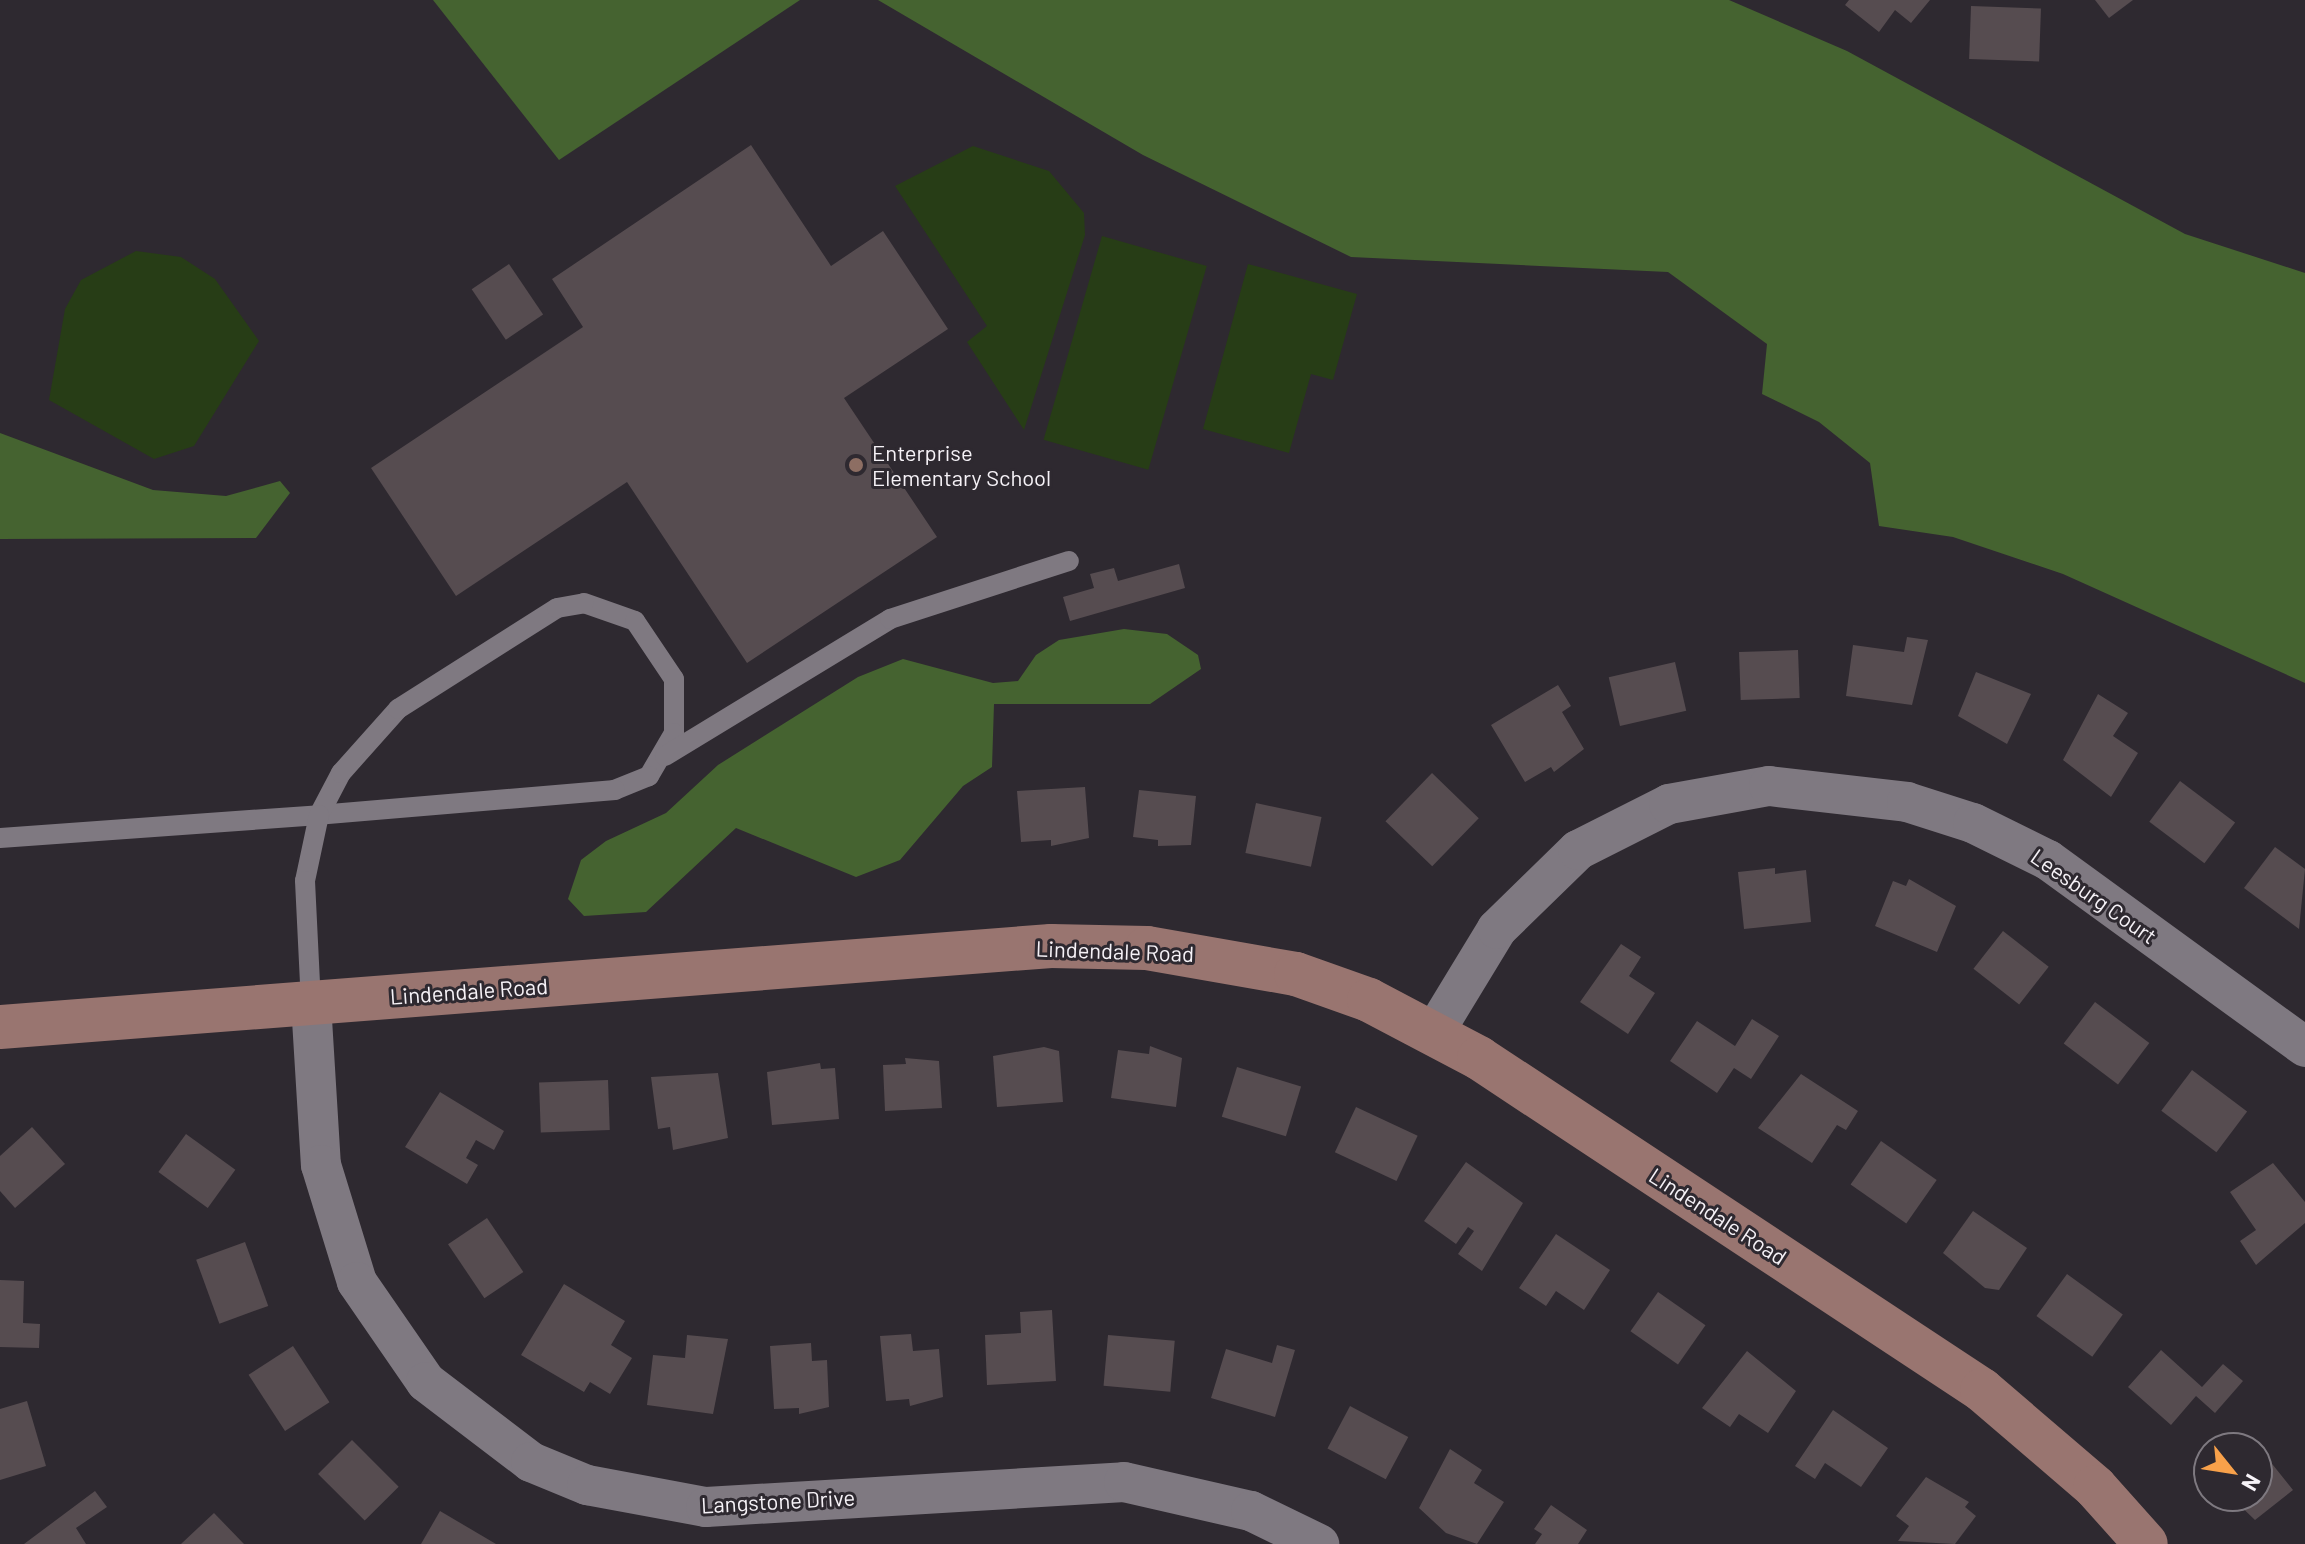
<!DOCTYPE html>
<html>
<head>
<meta charset="utf-8">
<style>
	body { margin:0 }
	#map { position:relative; width:2305px; height:1544px; overflow:hidden; background:#2e2930; font-family:Barlow,sans-serif }
	div>[style] { position:absolute }
	[style*='--x'] { left:calc(var(--x)*1px); top:calc(var(--y)*1px); width:calc(var(--w)*1px); rotate:calc(var(--a)*1deg) }
	.green>* { inset:0; background:#273d16; transform-origin:0 0 }
	.forest>* { inset:0; background:#456330 }
	.building>* { inset:0; background:#564c50; transform-origin:0 0 }
	.lane>* { height:20px; margin:-10px; padding:0 10px; transform-origin:10px; border-radius:10px; background:#7f7981 }
	.street>* { height:40px; margin:-20px; padding:0 20px; transform-origin:20px; border-radius:20px; background:#7f7981 }
	.secondary>* { height:44px; margin:-22px; padding:0 22px; transform-origin:22px; border-radius:22px; background:#997570 }
	.dots>* { width:22px; height:22px; translate:-50% -50%; box-sizing:border-box; border:4px solid #2e2930; border-radius:50% }
	span { translate:-50% -50%; white-space:nowrap; text-align:center; line-height:1.15; -webkit-text-stroke:6px #2e2930; paint-order:stroke }
	.poi-label { font-size:22px; color:#f6f2f7 }
	.left { translate:0 -50%; text-align:left }
	.street-label { font-size:22px; color:#f6f2f7 }
	.north { position:absolute; left:2193px; top:1432px; width:80px; height:80px; box-sizing:border-box; background:#2e2930; border:2px solid #7e7980; border-radius:50%; rotate:120deg; font-size:22px; font-weight:700; line-height:32px; text-align:center; color:#f6f2f7 }
	.north::after { content:''; display:block; margin:auto; width:28px; height:36px; background:#f8a14a; clip-path:polygon(50% 0,100% 100%,50% 72%,0 100%) }
</style>
</head>
<body>
<div id="map">
	<div class="green">
		<div style="clip-path:polygon(973px 146px,1049px 171px,1084px 213px,1085px 235px,1024px 430px,967px 342px,987px 326px,895px 186px)"></div>
		<div style="left:1102px;top:236px;width:109px;height:212px;rotate:16deg"></div>
		<div style="clip-path:polygon(136px 251px,181px 257px,215px 279px,259px 341px,194px 446px,154px 459px,49px 400px,65px 309px,81px 280px)"></div>
		<div style="clip-path:polygon(1248px 264px,1357px 294px,1333px 380px,1311px 374px,1289px 453px,1203px 429px)"></div>
	</div>
	<div class="forest">
		<div style="clip-path:polygon(433px 0,800px 0,559px 160px)"></div>
		<div style="clip-path:polygon(878px 0,1729px 0,1847px 51px,2185px 234px,2305px 273px,2305px 683px,2063px 574px,1953px 537px,1879px 526px,1870px 463px,1819px 422px,1762px 394px,1767px 344px,1668px 272px,1351px 257px,1143px 155px)"></div>
		<div style="clip-path:polygon(0 433px,153px 490px,226px 496px,280px 481px,290px 493px,256px 538px,0 539px)"></div>
		<div style="clip-path:polygon(1124px 629px,1167px 634px,1198px 655px,1201px 669px,1150px 704px,994px 704px,992px 767px,963px 786px,900px 860px,856px 877px,736px 828px,646px 912px,584px 916px,568px 899px,581px 860px,606px 841px,666px 813px,718px 765px,858px 677px,903px 659px,993px 683px,1018px 681px,1036px 655px,1059px 640px)"></div>
	</div>
	<div class="building">
		<div style="clip-path:polygon(1849px 0,1930px 0,1911px 23px,1895px 10px,1879px 32px,1845px 5px)"></div>
		<div style="clip-path:polygon(2095px 0,2133px 0,2109px 18px)"></div>
		<div style="left:1971px;top:6px;width:70px;height:53px;rotate:2deg"></div>
		<div style="clip-path:polygon(751px 145px,831px 266px,883px 231px,948px 329px,844px 398px,937px 537px,747px 663px,627px 482px,456px 596px,371px 468px,583px 327px,552px 279px)"></div>
		<div style="left:509px;top:264px;width:61px;height:45px;rotate:56deg"></div>
		<div style="clip-path:polygon(1179px 564px,1185px 588px,1070px 621px,1063px 597px,1094px 588px,1090px 574px,1114px 568px,1118px 581px)"></div>
		<div style="clip-path:polygon(1907px 637px,1928px 640px,1912px 705px,1846px 696px,1853px 645px,1904px 652px)"></div>
		<div style="left:1798px;top:650px;width:48px;height:59px;rotate:88deg"></div>
		<div style="left:1675px;top:662px;width:50px;height:68px;rotate:77deg"></div>
		<div style="clip-path:polygon(1976px 672px,2031px 694px,2007px 744px,1958px 716px)"></div>
		<div style="clip-path:polygon(1558px 685px,1571px 706px,1562px 712px,1584px 749px,1554px 772px,1551px 767px,1525px 782px,1491px 725px)"></div>
		<div style="clip-path:polygon(2098px 694px,2128px 713px,2113px 736px,2138px 753px,2111px 797px,2063px 760px)"></div>
		<div style="left:1432px;top:773px;width:65px;height:67px;rotate:44deg"></div>
		<div style="left:2180px;top:781px;width:69px;height:51px;rotate:37deg"></div>
		<div style="clip-path:polygon(1085px 787px,1089px 838px,1051px 846px,1051px 840px,1021px 842px,1017px 791px)"></div>
		<div style="clip-path:polygon(1139px 790px,1196px 796px,1191px 845px,1158px 846px,1158px 840px,1133px 837px)"></div>
		<div style="left:1256px;top:803px;width:67px;height:51px;rotate:12deg"></div>
		<div style="clip-path:polygon(2275px 847px,2305px 869px,2299px 929px,2244px 888px)"></div>
		<div style="clip-path:polygon(1775px 868px,1775px 874px,1806px 870px,1811px 922px,1744px 929px,1738px 872px)"></div>
		<div style="clip-path:polygon(1909px 879px,1956px 906px,1937px 952px,1875px 926px,1893px 881px,1906px 886px)"></div>
		<div style="left:2003px;top:931px;width:58px;height:48px;rotate:38deg"></div>
		<div style="clip-path:polygon(1621px 944px,1641px 957px,1629px 976px,1655px 993px,1628px 1034px,1580px 1002px)"></div>
		<div style="left:2095px;top:1002px;width:68px;height:52px;rotate:37deg"></div>
		<div style="clip-path:polygon(1752px 1019px,1779px 1036px,1751px 1079px,1734px 1068px,1717px 1093px,1670px 1061px,1697px 1021px,1735px 1046px)"></div>
		<div style="clip-path:polygon(1150px 1046px,1182px 1058px,1176px 1107px,1111px 1098px,1118px 1050px,1149px 1054px)"></div>
		<div style="clip-path:polygon(1044px 1047px,1059px 1051px,1063px 1102px,997px 1107px,993px 1056px)"></div>
		<div style="clip-path:polygon(905px 1058px,939px 1061px,942px 1108px,885px 1111px,883px 1065px,906px 1064px)"></div>
		<div style="clip-path:polygon(820px 1063px,821px 1069px,835px 1068px,839px 1119px,772px 1125px,767px 1072px)"></div>
		<div style="left:1237px;top:1067px;width:67px;height:52px;rotate:17deg"></div>
		<div style="left:2192px;top:1070px;width:69px;height:51px;rotate:37deg"></div>
		<div style="clip-path:polygon(718px 1073px,728px 1138px,673px 1150px,670px 1127px,658px 1129px,651px 1077px)"></div>
		<div style="clip-path:polygon(1801px 1074px,1858px 1111px,1846px 1130px,1837px 1125px,1812px 1163px,1758px 1128px)"></div>
		<div style="left:608px;top:1080px;width:50px;height:69px;rotate:88deg"></div>
		<div style="clip-path:polygon(440px 1092px,504px 1131px,494px 1150px,476px 1140px,466px 1158px,478px 1165px,467px 1184px,405px 1147px)"></div>
		<div style="left:1356px;top:1107px;width:68px;height:50px;rotate:25deg"></div>
		<div style="clip-path:polygon(32px 1127px,65px 1164px,15px 1208px,0 1191px,0 1156px)"></div>
		<div style="left:186px;top:1134px;width:61px;height:47px;rotate:36deg"></div>
		<div style="left:1881px;top:1141px;width:68px;height:53px;rotate:35deg"></div>
		<div style="clip-path:polygon(1466px 1162px,1523px 1203px,1482px 1271px,1458px 1254px,1474px 1231px,1468px 1227px,1456px 1244px,1424px 1221px)"></div>
		<div style="clip-path:polygon(2273px 1163px,2305px 1202px,2305px 1223px,2256px 1265px,2240px 1241px,2256px 1230px,2230px 1192px)"></div>
		<div style="clip-path:polygon(1973px 1211px,2027px 1248px,1999px 1290px,1985px 1288px,1943px 1253px)"></div>
		<div style="left:487px;top:1218px;width:65px;height:47px;rotate:56deg"></div>
		<div style="clip-path:polygon(1556px 1234px,1610px 1270px,1584px 1310px,1556px 1291px,1546px 1306px,1519px 1288px)"></div>
		<div style="left:245px;top:1242px;width:68px;height:52px;rotate:70deg"></div>
		<div style="left:2067px;top:1274px;width:69px;height:52px;rotate:36deg"></div>
		<div style="clip-path:polygon(0 1280px,24px 1281px,23px 1323px,40px 1324px,39px 1348px,0 1347px)"></div>
		<div style="clip-path:polygon(564px 1284px,625px 1321px,611px 1345px,632px 1358px,610px 1394px,590px 1382px,584px 1392px,521px 1355px)"></div>
		<div style="left:1658px;top:1292px;width:58px;height:48px;rotate:35deg"></div>
		<div style="clip-path:polygon(1052px 1310px,1056px 1381px,987px 1385px,985px 1335px,1021px 1333px,1020px 1312px)"></div>
		<div style="clip-path:polygon(911px 1334px,913px 1351px,939px 1349px,943px 1397px,910px 1406px,909px 1399px,886px 1401px,880px 1336px)"></div>
		<div style="clip-path:polygon(687px 1335px,728px 1339px,713px 1414px,647px 1405px,653px 1355px,685px 1358px)"></div>
		<div style="left:1108px;top:1335px;width:67px;height:51px;rotate:5deg"></div>
		<div style="clip-path:polygon(811px 1343px,812px 1361px,827px 1360px,829px 1407px,799px 1414px,799px 1408px,774px 1409px,770px 1346px)"></div>
		<div style="clip-path:polygon(1277px 1345px,1295px 1350px,1275px 1417px,1211px 1398px,1226px 1349px,1272px 1363px)"></div>
		<div style="left:293px;top:1346px;width:67px;height:53px;rotate:57deg"></div>
		<div style="clip-path:polygon(2161px 1350px,2202px 1387px,2223px 1364px,2243px 1381px,2215px 1413px,2196px 1396px,2171px 1425px,2128px 1387px)"></div>
		<div style="clip-path:polygon(1747px 1351px,1796px 1391px,1768px 1433px,1739px 1414px,1730px 1427px,1702px 1408px)"></div>
		<div style="clip-path:polygon(27px 1401px,46px 1466px,0 1480px,0 1409px)"></div>
		<div style="left:1350px;top:1406px;width:66px;height:48px;rotate:28deg"></div>
		<div style="clip-path:polygon(1833px 1410px,1888px 1448px,1861px 1487px,1825px 1463px,1815px 1479px,1795px 1466px)"></div>
		<div style="left:352px;top:1440px;width:66px;height:48px;rotate:45deg"></div>
		<div style="clip-path:polygon(2257px 1445px,2293px 1490px,2255px 1520px,2232px 1498px,2257px 1496px)"></div>
		<div style="clip-path:polygon(1450px 1449px,1482px 1470px,1474px 1483px,1504px 1502px,1477px 1544px,1446px 1533px,1419px 1508px)"></div>
		<div style="clip-path:polygon(1926px 1477px,1969px 1502px,1965px 1507px,1976px 1516px,1955px 1544px,1898px 1541px,1909px 1526px,1896px 1516px)"></div>
		<div style="clip-path:polygon(95px 1491px,107px 1507px,76px 1528px,86px 1544px,24px 1544px)"></div>
		<div style="clip-path:polygon(1551px 1505px,1587px 1530px,1578px 1544px,1535px 1544px,1542px 1534px,1534px 1529px)"></div>
		<div style="clip-path:polygon(440px 1511px,496px 1544px,421px 1544px)"></div>
		<div style="clip-path:polygon(214px 1513px,244px 1544px,181px 1544px)"></div>
	</div>
	<div class="lane">
		<div style="--x:584;--y:603;--w:54;--a:19.4"></div>
		<div style="--x:635;--y:621;--w:70;--a:56.1"></div>
		<div style="--x:674;--y:679;--w:54;--a:90"></div>
		<div style="--x:674;--y:733;--w:50;--a:120.2"></div>
		<div style="--x:649;--y:776;--w:37;--a:158"></div>
		<div style="--x:615;--y:790;--w:297;--a:175.2"></div>
		<div style="--x:319;--y:815;--w:47;--a:-62.4"></div>
		<div style="--x:341;--y:773;--w:86;--a:-48.3"></div>
		<div style="--x:398;--y:709;--w:188;--a:-32.4"></div>
		<div style="--x:557;--y:608;--w:27;--a:-10"></div>
		<div style="--x:665;--y:756;--w:263;--a:-31.3"></div>
		<div style="--x:890;--y:619;--w:188;--a:-18"></div>
		<div style="--x:0;--y:838;--w:320;--a:-4.1"></div>
		<div style="--x:319;--y:815;--w:67;--a:102"></div>
		<div style="--x:305;--y:881;--w:122;--a:87.2"></div>
	</div>
	<div class="street">
		<div style="--x:311;--y:1003;--w:162;--a:86.5"></div>
		<div style="--x:321;--y:1165;--w:122;--a:72.9"></div>
		<div style="--x:357;--y:1282;--w:121;--a:55.4"></div>
		<div style="--x:426;--y:1382;--w:132;--a:37.3"></div>
		<div style="--x:531;--y:1462;--w:61;--a:22.3"></div>
		<div style="--x:587;--y:1485;--w:121;--a:10.5"></div>
		<div style="--x:706;--y:1507;--w:419;--a:-3.4"></div>
		<div style="--x:1124;--y:1482;--w:130;--a:12.9"></div>
		<div style="--x:1251;--y:1511;--w:76;--a:25.9"></div>
		<div style="--x:1435;--y:1031;--w:119;--a:-58.7"></div>
		<div style="--x:1497;--y:929;--w:113;--a:-44.3"></div>
		<div style="--x:1578;--y:850;--w:102;--a:-26.8"></div>
		<div style="--x:1669;--y:804;--w:102;--a:-10.2"></div>
		<div style="--x:1769;--y:786;--w:139;--a:6.6"></div>
		<div style="--x:1907;--y:802;--w:69;--a:17.7"></div>
		<div style="--x:1973;--y:823;--w:84;--a:26.3"></div>
		<div style="--x:2048;--y:860;--w:318;--a:36"></div>
	</div>
	<div class="secondary">
		<div style="--x:0;--y:1027;--w:1054;--a:-4.41"></div>
		<div style="--x:1051;--y:946;--w:96;--a:1.2"></div>
		<div style="--x:1147;--y:948;--w:151;--a:9.9"></div>
		<div style="--x:1296;--y:974;--w:77;--a:19.6"></div>
		<div style="--x:1369;--y:1000;--w:124;--a:27.8"></div>
		<div style="--x:1479;--y:1058;--w:603;--a:33.43"></div>
		<div style="--x:1982;--y:1390;--w:149;--a:40.6"></div>
		<div style="--x:2095;--y:1487;--w:76;--a:48.2"></div>
	</div>
	<div class="dots">
		<div style="left:856px;top:465px;background:#8d6e63"></div>
	</div>
	<div class="poi-label">
		<span class="left" style="left:872px;top:465px">Enterprise<br>Elementary School</span>
	</div>
	<div class="street-label">
		<span style="left:2094px;top:896px;rotate:35deg">Leesburg Court</span>
		<span style="left:1115px;top:951px;rotate:2deg">Lindendale Road</span>
		<span style="left:469px;top:991px;rotate:-4deg">Lindendale Road</span>
		<span style="left:1718px;top:1216px;rotate:33deg">Lindendale Road</span>
		<span style="left:778px;top:1501px;rotate:-3deg">Langstone Drive</span>
	</div>
	<div class="north">N</div>
</div>
</body>
</html>
